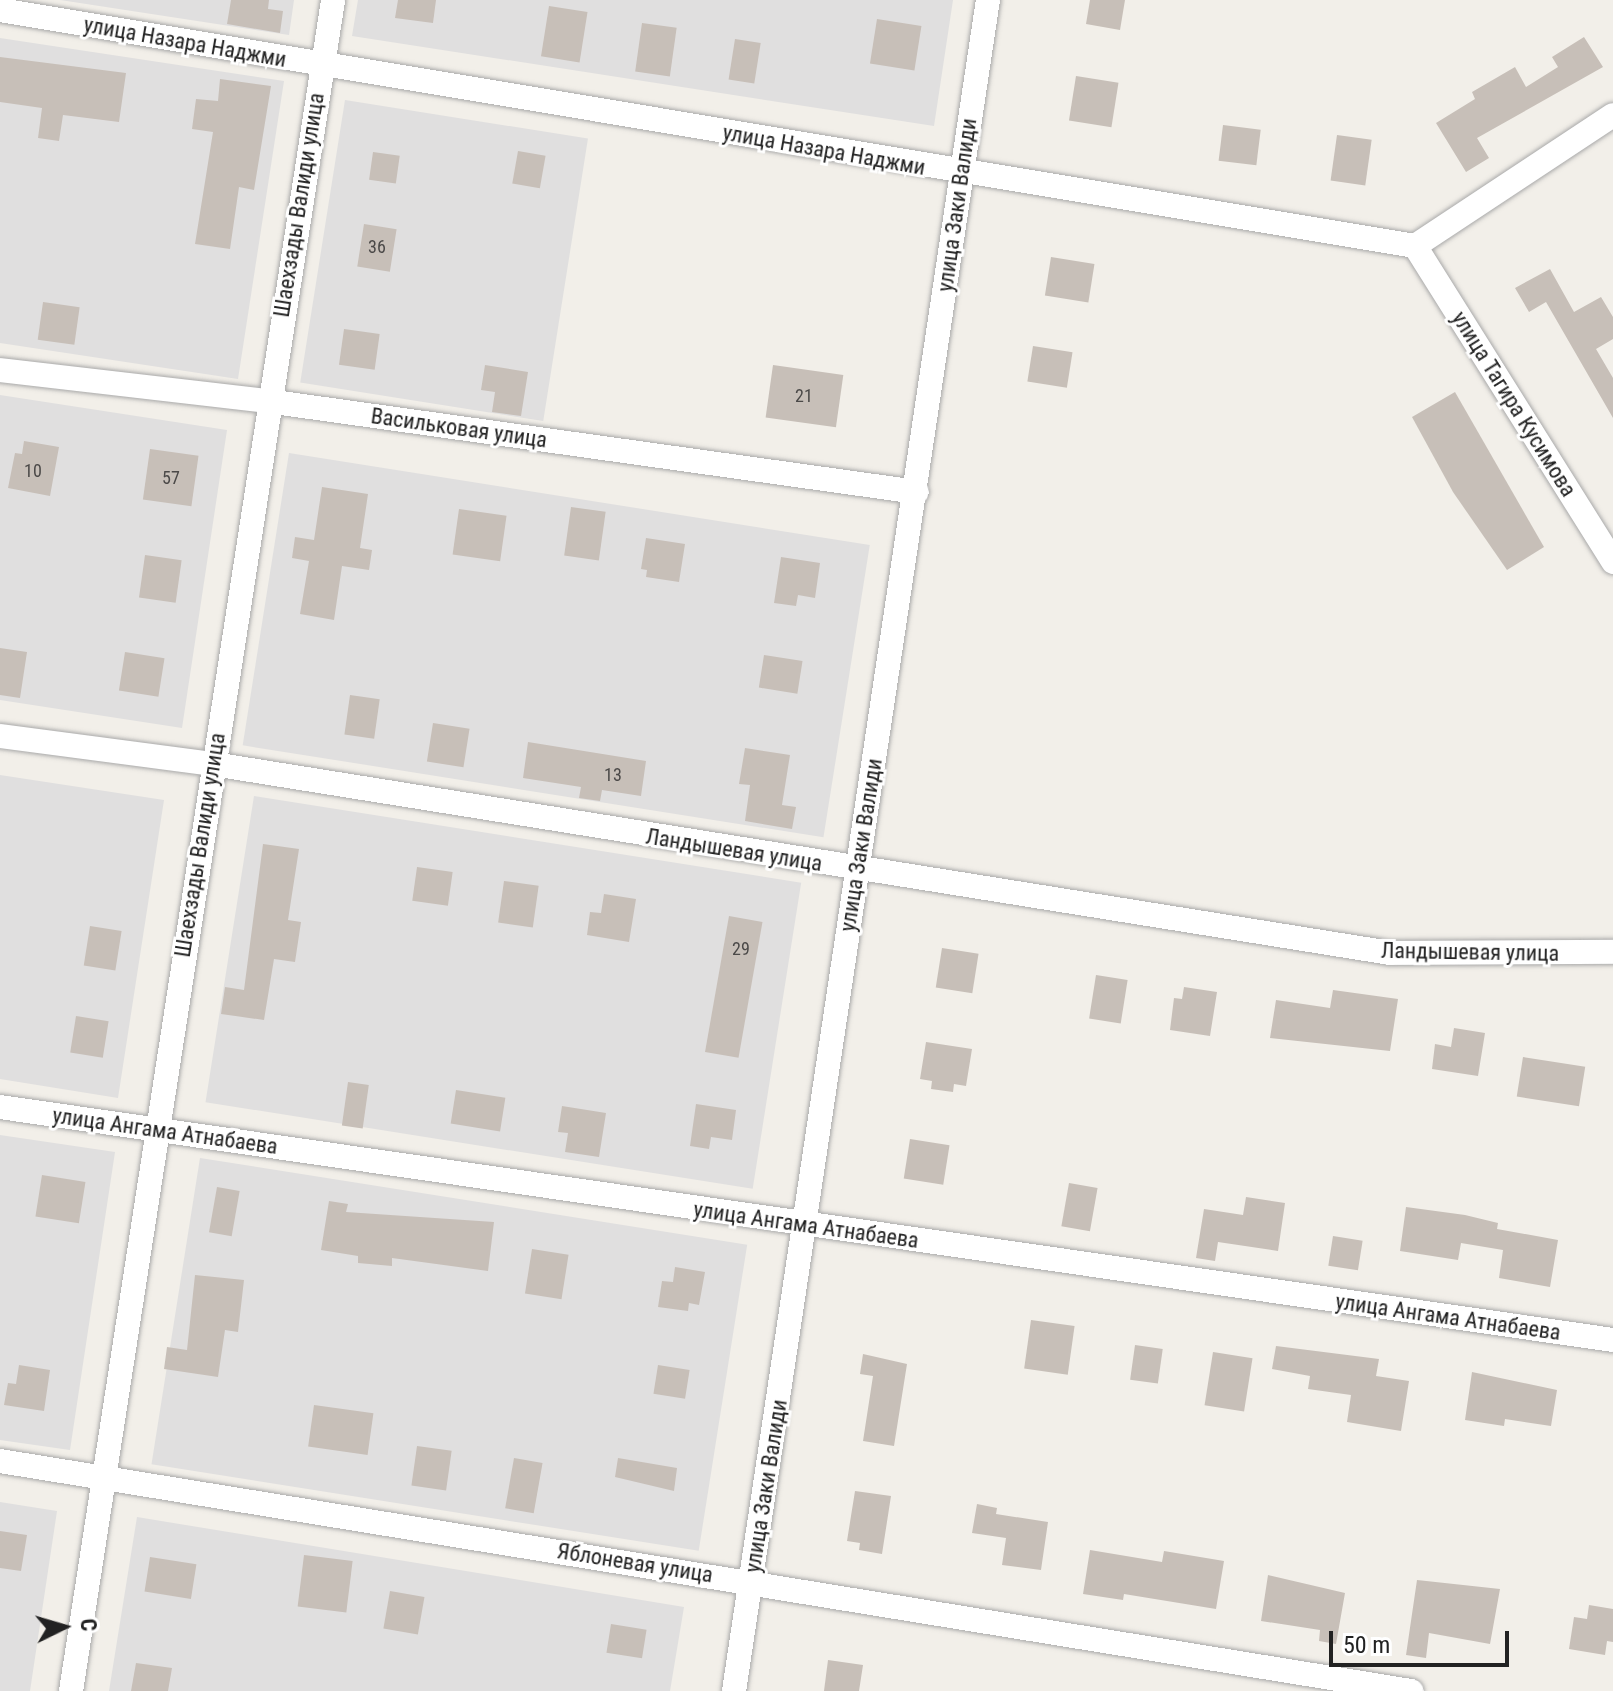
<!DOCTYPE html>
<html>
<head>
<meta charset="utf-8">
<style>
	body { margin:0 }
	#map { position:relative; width:1613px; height:1691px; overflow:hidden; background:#f2efe9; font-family:"Roboto Condensed",sans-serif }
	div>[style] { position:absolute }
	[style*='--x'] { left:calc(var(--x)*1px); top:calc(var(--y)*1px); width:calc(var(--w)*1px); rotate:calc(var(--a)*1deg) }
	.residential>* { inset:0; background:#e0dfdf; transform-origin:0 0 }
	.building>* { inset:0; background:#c7bfb8; transform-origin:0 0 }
	.roads { filter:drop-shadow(0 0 2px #a9a9a9) drop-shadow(0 0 2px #a9a9a9) }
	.minor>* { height:24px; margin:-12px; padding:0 12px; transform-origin:12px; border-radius:12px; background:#fff }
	span { translate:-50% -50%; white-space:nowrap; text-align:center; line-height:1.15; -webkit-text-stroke:6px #fff; paint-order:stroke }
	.number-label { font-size:18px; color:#4b4948 }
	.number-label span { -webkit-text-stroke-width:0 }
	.street-label { font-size:22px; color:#222 }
	.north { position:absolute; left:24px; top:1587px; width:80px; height:80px; -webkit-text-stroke:6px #fff; paint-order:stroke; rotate:85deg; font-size:22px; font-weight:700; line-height:32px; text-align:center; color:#222 }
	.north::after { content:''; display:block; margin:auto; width:28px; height:36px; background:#222; clip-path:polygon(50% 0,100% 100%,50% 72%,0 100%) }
	.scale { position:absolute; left:1329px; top:1631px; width:180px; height:36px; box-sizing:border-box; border:4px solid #222; border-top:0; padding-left:10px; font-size:24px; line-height:28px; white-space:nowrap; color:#222; -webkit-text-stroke:6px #fff; paint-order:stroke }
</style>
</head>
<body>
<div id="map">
	<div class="residential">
		<div style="clip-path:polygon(60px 0,294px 0,289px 35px)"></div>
		<div style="clip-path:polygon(358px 0,953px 0,934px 126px,352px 36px)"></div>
		<div style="clip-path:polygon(0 38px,284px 81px,238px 379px,0 343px)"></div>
		<div style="left:345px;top:100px;width:246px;height:286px;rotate:9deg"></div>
		<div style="clip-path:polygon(0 395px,227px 430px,182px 728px,0 700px)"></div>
		<div style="left:289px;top:453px;width:588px;height:296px;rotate:9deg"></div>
		<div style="clip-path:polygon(0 775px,164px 800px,118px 1098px,0 1079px)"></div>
		<div style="left:254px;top:796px;width:554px;height:310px;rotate:9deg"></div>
		<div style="clip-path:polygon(0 1135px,115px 1152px,70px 1450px,0 1440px)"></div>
		<div style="left:200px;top:1158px;width:554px;height:310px;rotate:9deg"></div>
		<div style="clip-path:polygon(0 1502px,57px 1511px,30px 1691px,0 1691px)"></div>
		<div style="clip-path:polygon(137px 1517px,684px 1607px,670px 1691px,109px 1691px)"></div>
	</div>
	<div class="building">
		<div style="clip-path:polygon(231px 0,269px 0,268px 9px,283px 11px,280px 33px,227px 24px)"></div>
		<div style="clip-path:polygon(398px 0,436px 0,433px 23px,395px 18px)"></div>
		<div style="clip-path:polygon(1090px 0,1125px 0,1120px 30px,1086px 24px)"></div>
		<div style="left:549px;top:6px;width:39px;height:51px;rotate:9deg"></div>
		<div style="left:877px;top:19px;width:45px;height:45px;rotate:9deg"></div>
		<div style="left:642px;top:23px;width:35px;height:49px;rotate:8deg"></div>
		<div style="clip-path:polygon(1584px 37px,1603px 67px,1477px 138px,1489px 158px,1466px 172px,1436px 123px,1475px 99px,1472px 92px,1515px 67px,1526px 87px,1558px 67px,1552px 57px)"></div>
		<div style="left:735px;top:39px;width:26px;height:41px;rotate:9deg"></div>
		<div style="clip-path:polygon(0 57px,126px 73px,119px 122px,63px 115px,59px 141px,38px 138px,42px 108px,0 102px)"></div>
		<div style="left:1076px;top:76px;width:43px;height:45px;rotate:9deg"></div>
		<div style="clip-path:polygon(220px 79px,271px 86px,254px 190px,239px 187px,230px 249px,195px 244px,213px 132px,192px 129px,196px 99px,218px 101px)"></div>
		<div style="left:1223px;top:125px;width:38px;height:36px;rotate:7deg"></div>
		<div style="left:1337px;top:135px;width:35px;height:46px;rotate:8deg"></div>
		<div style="left:518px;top:151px;width:28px;height:33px;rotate:10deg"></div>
		<div style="left:373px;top:152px;width:27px;height:28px;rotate:8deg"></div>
		<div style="left:364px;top:224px;width:33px;height:43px;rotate:9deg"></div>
		<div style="left:1051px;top:257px;width:44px;height:39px;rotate:9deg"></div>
		<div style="clip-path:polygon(1550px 269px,1574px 312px,1601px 297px,1613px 317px,1613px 339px,1596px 349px,1613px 378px,1613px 418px,1546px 302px,1529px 312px,1515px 288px)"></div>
		<div style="left:43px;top:302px;width:37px;height:38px;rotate:8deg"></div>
		<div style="left:344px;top:329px;width:36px;height:36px;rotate:8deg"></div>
		<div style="left:1033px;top:346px;width:40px;height:36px;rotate:9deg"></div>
		<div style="clip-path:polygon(485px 365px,528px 372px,521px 416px,492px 412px,495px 392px,481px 390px)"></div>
		<div style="left:773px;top:365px;width:71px;height:53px;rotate:8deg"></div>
		<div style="clip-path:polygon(1455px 392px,1544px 547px,1507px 570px,1453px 492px,1412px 417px)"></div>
		<div style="clip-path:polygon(24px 441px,59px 447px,50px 496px,8px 488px,15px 453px,22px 454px)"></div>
		<div style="left:150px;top:449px;width:49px;height:51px;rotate:8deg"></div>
		<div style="clip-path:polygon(322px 487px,368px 494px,360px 548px,372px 550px,369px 570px,342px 566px,334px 620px,300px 614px,309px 561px,292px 558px,295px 537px,314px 540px)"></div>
		<div style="left:571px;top:507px;width:35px;height:49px;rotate:8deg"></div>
		<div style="left:459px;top:509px;width:48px;height:46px;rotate:8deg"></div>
		<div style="clip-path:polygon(646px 538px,685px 544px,679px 582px,646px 577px,647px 570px,641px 569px)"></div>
		<div style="left:145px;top:555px;width:37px;height:43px;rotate:8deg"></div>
		<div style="clip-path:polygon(781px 557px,820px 563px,815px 598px,798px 595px,796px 606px,774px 603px)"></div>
		<div style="clip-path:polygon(0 648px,27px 652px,20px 698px,0 695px)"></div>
		<div style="left:125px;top:652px;width:40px;height:39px;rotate:9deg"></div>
		<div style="left:764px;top:655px;width:39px;height:33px;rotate:9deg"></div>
		<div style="left:350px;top:695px;width:30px;height:40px;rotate:8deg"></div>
		<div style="left:433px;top:723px;width:37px;height:39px;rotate:9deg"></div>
		<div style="clip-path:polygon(528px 742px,646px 761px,641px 796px,602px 790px,600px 801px,579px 798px,581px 787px,523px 778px)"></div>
		<div style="clip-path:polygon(745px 748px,790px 755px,782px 805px,796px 807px,792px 829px,745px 821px,750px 785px,739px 784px)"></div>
		<div style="clip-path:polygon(263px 844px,299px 849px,288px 920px,301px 922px,295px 962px,274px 959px,264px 1020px,221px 1014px,225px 987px,244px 990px)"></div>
		<div style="left:417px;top:867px;width:36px;height:34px;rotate:8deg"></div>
		<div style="left:504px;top:881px;width:35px;height:42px;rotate:8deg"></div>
		<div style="clip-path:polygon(604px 894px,636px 899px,629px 942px,587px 935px,590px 912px,601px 913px)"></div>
		<div style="left:729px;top:916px;width:34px;height:138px;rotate:10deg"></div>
		<div style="left:90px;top:926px;width:32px;height:40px;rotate:9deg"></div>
		<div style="left:942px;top:948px;width:37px;height:40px;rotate:9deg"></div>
		<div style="left:1096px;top:975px;width:32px;height:44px;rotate:9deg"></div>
		<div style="clip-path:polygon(1184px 987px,1217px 992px,1210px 1036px,1170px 1030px,1174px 998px,1182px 999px)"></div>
		<div style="clip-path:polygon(1333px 990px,1398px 999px,1390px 1051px,1270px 1038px,1276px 1000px,1330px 1008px)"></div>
		<div style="left:76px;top:1016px;width:33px;height:37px;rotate:9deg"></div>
		<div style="clip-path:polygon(1454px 1028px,1485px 1033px,1478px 1076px,1432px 1069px,1435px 1044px,1451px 1047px)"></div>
		<div style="clip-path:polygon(926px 1042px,972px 1049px,966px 1086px,954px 1084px,953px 1092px,931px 1089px,932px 1081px,920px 1079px)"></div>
		<div style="left:1523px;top:1057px;width:63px;height:40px;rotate:9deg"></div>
		<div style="left:348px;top:1082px;width:21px;height:44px;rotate:8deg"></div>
		<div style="left:456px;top:1090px;width:50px;height:34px;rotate:9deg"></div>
		<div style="clip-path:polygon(696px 1104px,736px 1110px,732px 1140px,711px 1137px,709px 1149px,690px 1146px)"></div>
		<div style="clip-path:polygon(562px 1106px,606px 1113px,599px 1157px,565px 1152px,568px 1133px,558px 1132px)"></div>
		<div style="left:910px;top:1139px;width:40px;height:40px;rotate:9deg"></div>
		<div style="left:42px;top:1175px;width:44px;height:42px;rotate:9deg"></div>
		<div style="left:1069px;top:1183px;width:29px;height:44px;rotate:10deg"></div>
		<div style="left:217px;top:1187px;width:23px;height:46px;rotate:10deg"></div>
		<div style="clip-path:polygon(1246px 1197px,1285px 1203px,1278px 1251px,1218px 1242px,1215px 1261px,1196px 1258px,1204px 1209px,1243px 1215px)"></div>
		<div style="clip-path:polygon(329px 1201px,348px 1204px,346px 1212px,494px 1222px,488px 1271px,392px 1258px,392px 1266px,358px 1263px,358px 1256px,321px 1250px)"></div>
		<div style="clip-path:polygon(1406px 1207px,1465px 1215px,1498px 1223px,1497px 1229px,1558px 1240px,1550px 1287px,1499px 1278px,1503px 1250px,1461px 1243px,1458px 1260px,1400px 1251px)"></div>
		<div style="left:1333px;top:1236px;width:30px;height:30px;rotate:9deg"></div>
		<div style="left:532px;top:1249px;width:37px;height:45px;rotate:9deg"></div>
		<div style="clip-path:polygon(675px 1267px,705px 1272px,699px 1305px,689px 1303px,688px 1311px,658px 1307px,662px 1281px,673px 1282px)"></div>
		<div style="clip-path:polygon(195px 1275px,244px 1280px,238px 1332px,225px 1330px,218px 1377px,164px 1369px,167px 1347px,187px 1350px)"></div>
		<div style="left:1031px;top:1320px;width:44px;height:49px;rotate:8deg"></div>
		<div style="left:1135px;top:1345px;width:28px;height:35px;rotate:8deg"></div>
		<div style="clip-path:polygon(1276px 1346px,1379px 1359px,1376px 1376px,1409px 1381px,1401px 1431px,1347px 1422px,1351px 1395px,1308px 1389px,1310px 1376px,1272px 1369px)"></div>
		<div style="left:1213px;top:1352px;width:40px;height:54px;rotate:9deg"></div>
		<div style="clip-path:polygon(863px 1354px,907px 1364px,894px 1446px,863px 1441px,873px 1376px,860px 1374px)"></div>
		<div style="clip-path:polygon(19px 1365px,50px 1370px,44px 1411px,4px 1405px,8px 1383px,16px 1384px)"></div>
		<div style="left:658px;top:1365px;width:32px;height:29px;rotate:9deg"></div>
		<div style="clip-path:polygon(1472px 1372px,1557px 1390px,1551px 1426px,1505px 1419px,1504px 1426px,1465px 1420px)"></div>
		<div style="left:314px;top:1405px;width:60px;height:42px;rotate:8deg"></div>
		<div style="left:417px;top:1446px;width:35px;height:40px;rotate:8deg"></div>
		<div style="left:514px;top:1458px;width:29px;height:51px;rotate:10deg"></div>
		<div style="clip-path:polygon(618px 1458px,677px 1468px,674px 1491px,615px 1477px)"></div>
		<div style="clip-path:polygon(855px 1491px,891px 1496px,882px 1554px,859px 1550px,860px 1543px,847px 1541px)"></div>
		<div style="clip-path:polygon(977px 1504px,997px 1508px,996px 1514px,1048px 1522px,1041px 1570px,1002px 1565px,1006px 1538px,972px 1533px)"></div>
		<div style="clip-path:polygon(0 1531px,27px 1535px,21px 1571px,0 1568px)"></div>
		<div style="clip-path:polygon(1090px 1550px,1162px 1562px,1164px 1551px,1224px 1561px,1216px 1609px,1124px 1594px,1123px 1600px,1083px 1594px)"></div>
		<div style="left:304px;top:1555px;width:49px;height:52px;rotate:7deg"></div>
		<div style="left:150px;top:1557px;width:47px;height:35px;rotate:9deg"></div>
		<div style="clip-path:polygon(1268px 1575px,1345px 1593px,1336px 1644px,1319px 1641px,1320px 1630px,1261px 1621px)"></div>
		<div style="clip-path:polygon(1417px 1580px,1500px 1589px,1490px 1644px,1429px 1633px,1426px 1658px,1406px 1655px)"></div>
		<div style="left:390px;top:1591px;width:35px;height:38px;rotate:10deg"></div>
		<div style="clip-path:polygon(1589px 1605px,1613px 1609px,1613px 1642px,1607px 1641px,1605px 1655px,1569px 1649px,1574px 1617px,1587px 1619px)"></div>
		<div style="left:611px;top:1624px;width:36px;height:29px;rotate:9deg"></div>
		<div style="clip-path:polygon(828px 1660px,863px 1665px,859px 1691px,824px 1691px)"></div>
		<div style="clip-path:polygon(136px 1663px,172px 1668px,168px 1691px,131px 1691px)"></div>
	</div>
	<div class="roads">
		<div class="minor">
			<div style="--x:0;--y:10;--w:1435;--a:9.47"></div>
			<div style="--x:1415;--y:246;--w:237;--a:-33.5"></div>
			<div style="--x:1415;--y:246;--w:373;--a:57.9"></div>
			<div style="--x:0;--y:370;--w:269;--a:6.6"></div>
			<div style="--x:267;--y:401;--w:656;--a:7.97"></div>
			<div style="--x:0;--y:736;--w:215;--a:7.5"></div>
			<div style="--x:213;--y:764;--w:1192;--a:9.12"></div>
			<div style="--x:1390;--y:953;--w:223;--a:-0.3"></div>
			<div style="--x:0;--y:1107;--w:1630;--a:8.22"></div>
			<div style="--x:0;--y:1461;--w:1430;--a:9.26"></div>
			<div style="--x:71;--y:1691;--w:1711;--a:-81.19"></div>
			<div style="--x:734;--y:1691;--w:1710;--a:-81.46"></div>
		</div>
	</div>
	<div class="number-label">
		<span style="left:377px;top:247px">36</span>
		<span style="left:804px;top:396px">21</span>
		<span style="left:33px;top:471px">10</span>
		<span style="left:171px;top:478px">57</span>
		<span style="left:613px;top:775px">13</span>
		<span style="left:741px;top:949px">29</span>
	</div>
	<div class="street-label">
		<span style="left:185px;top:42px;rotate:10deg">улица Назара Наджми</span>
		<span style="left:824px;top:150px;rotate:10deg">улица Назара Наджми</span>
		<span style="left:299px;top:205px;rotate:-81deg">Шаехзады Валиди улица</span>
		<span style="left:957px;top:205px;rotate:-82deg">улица Заки Валиди</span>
		<span style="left:1514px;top:404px;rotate:58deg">улица Тагира Кусимова</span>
		<span style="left:459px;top:428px;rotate:8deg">Васильковая улица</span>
		<span style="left:200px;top:845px;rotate:-81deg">Шаехзады Валиди улица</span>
		<span style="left:861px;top:845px;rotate:-81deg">улица Заки Валиди</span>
		<span style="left:734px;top:850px;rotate:9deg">Ландышевая улица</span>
		<span style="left:1470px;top:952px;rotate:1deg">Ландышевая улица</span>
		<span style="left:165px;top:1131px;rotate:8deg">улица Ангама Атнабаева</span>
		<span style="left:806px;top:1225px;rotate:8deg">улица Ангама Атнабаева</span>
		<span style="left:1448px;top:1317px;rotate:8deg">улица Ангама Атнабаева</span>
		<span style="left:766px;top:1486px;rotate:-81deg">улица Заки Валиди</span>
		<span style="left:635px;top:1563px;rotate:9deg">Яблоневая улица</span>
	</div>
	<div class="north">С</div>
	<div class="scale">50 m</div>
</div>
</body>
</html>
